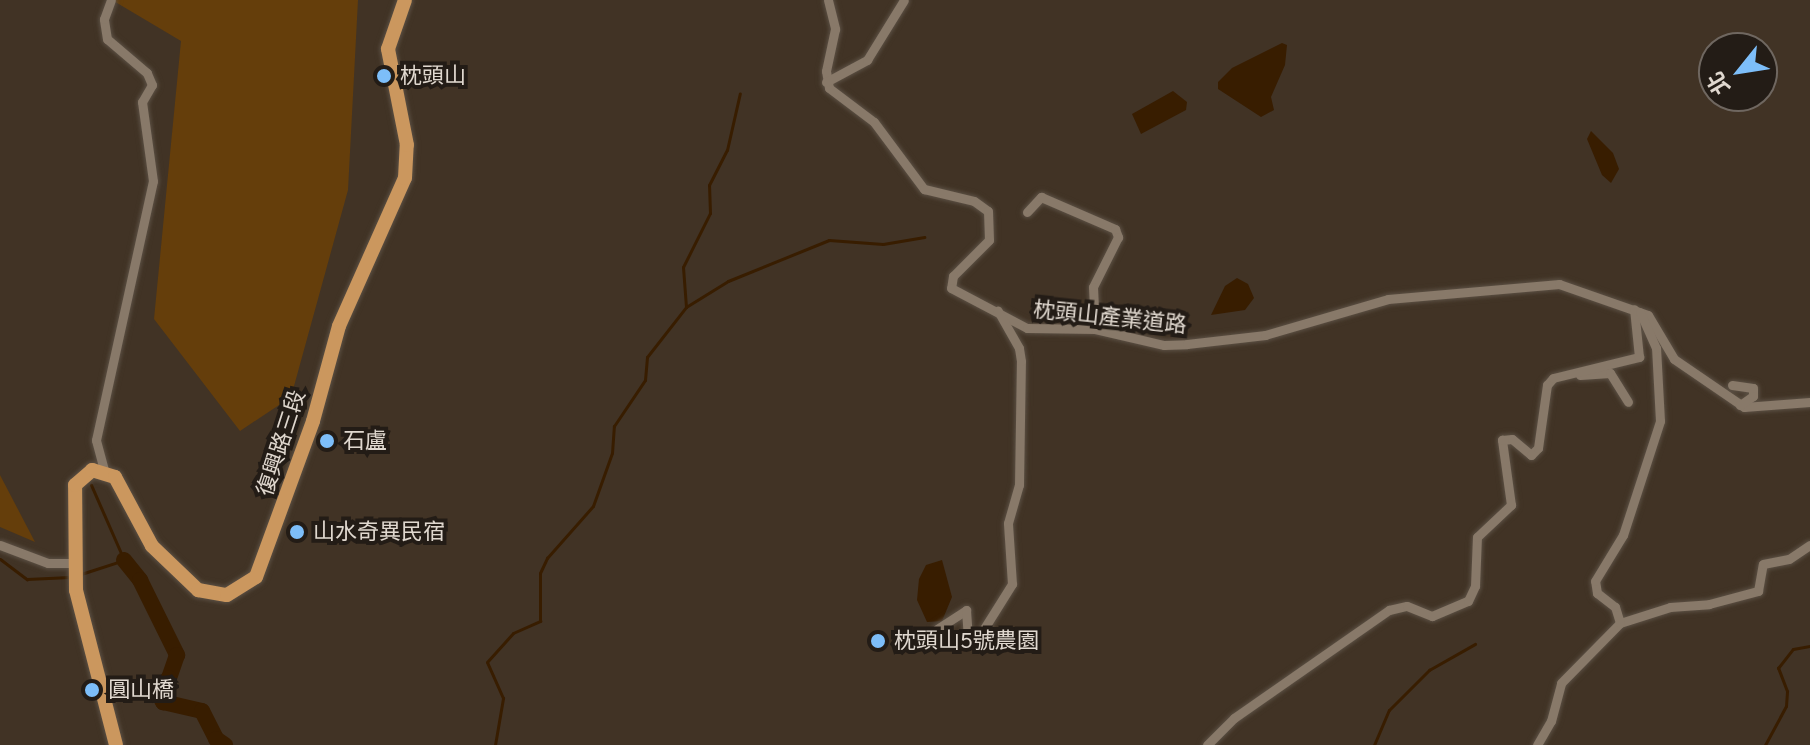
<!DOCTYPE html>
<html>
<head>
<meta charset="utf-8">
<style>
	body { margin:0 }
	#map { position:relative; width:1810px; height:745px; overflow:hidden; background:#413325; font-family:Figtree,"Noto Sans TC",sans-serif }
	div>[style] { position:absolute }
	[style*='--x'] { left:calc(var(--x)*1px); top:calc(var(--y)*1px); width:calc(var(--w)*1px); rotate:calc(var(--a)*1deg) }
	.green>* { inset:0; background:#653e0b }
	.water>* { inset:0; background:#381d00 }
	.stream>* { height:3px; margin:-1.5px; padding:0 1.5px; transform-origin:1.5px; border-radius:1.5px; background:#381d00 }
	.river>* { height:16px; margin:-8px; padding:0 8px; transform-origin:8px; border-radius:8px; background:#381d00 }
	.roads { filter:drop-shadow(0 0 2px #5b5044) drop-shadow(0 0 2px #5b5044) }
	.street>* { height:9px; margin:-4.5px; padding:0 4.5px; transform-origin:4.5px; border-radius:4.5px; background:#887969 }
	.primary>* { height:14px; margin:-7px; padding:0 7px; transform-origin:7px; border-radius:7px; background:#cb975e }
	.dots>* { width:22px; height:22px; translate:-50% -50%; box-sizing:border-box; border:4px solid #231c16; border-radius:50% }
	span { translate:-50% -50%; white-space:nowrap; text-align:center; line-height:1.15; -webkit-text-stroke:8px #231c16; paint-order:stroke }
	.poi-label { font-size:22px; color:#e0d8cf }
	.left { translate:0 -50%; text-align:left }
	.street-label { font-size:22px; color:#e0d8cf }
	.north { position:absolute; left:1698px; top:32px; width:80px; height:80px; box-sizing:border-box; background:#231c16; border:2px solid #6f6760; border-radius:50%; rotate:240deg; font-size:22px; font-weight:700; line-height:32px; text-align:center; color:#e0d8cf }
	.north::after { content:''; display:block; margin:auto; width:28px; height:36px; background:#7dbef9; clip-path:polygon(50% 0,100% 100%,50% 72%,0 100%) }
</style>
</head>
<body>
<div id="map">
	<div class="green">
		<div style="clip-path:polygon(112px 0,358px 0,348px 190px,291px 397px,240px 431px,154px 319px,181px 41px)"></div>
		<div style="clip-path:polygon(0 475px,35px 542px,0 527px)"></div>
	</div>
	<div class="water">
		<div style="clip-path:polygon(1282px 43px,1287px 45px,1285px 65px,1271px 97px,1274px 110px,1261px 117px,1218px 89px,1218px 82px,1232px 68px)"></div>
		<div style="clip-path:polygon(1173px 91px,1187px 102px,1186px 110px,1141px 134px,1132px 114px)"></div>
		<div style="clip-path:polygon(1591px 131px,1613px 153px,1619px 169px,1611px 183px,1602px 175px,1587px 139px)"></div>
		<div style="clip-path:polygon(1237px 278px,1248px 284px,1254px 298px,1245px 310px,1211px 315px,1225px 286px)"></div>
		<div style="clip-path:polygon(942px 560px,952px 597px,942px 621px,927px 622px,917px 600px,919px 579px,926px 565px)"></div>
	</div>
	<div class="stream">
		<div style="--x:686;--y:307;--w:40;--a:-94.3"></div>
		<div style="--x:683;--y:267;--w:60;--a:-63.4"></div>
		<div style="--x:710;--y:213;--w:28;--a:-92"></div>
		<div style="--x:709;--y:185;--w:39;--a:-63"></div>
		<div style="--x:727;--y:150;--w:58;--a:-77.2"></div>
		<div style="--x:0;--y:559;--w:34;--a:37"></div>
		<div style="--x:27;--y:579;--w:43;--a:-2.7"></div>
		<div style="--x:81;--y:574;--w:45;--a:-18"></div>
		<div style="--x:124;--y:560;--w:82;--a:-113.7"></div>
		<div style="--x:495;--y:745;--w:48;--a:-80.3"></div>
		<div style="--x:503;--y:698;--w:39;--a:-114"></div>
		<div style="--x:487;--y:662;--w:39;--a:-48"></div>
		<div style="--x:513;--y:633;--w:30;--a:-24"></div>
		<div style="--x:540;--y:621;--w:48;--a:-90"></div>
		<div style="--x:540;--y:573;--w:17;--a:-65"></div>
		<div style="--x:547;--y:558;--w:69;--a:-48.5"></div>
		<div style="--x:593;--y:506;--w:56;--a:-70.3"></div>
		<div style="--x:612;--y:453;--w:27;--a:-86"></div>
		<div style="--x:614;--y:426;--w:55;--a:-56"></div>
		<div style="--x:645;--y:380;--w:23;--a:-85"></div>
		<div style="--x:647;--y:357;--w:63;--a:-52"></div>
		<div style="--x:686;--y:307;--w:49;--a:-31.8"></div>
		<div style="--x:728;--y:281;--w:109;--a:-22.1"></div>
		<div style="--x:829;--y:240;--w:54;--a:4.2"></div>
		<div style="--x:883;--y:244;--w:42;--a:-9.7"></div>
		<div style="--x:1374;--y:745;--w:38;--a:-67"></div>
		<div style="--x:1389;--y:710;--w:57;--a:-45"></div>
		<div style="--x:1429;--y:670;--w:53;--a:-29.5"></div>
		<div style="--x:1765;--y:745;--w:44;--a:-61.7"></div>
		<div style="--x:1786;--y:706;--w:15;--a:-86"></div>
		<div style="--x:1787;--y:691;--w:25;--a:-111"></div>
		<div style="--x:1778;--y:668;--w:24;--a:-52"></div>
		<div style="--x:1793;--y:649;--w:17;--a:-10"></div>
	</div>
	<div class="river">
		<div style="--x:124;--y:560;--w:26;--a:51"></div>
		<div style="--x:140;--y:580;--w:84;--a:63.7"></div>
		<div style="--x:177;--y:655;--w:24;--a:109"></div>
		<div style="--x:169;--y:678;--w:18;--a:133"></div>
		<div style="--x:157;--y:691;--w:13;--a:61"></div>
		<div style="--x:163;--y:702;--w:40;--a:13"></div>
		<div style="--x:202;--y:711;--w:31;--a:63"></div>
		<div style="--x:216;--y:739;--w:11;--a:34"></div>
	</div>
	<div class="roads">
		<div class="street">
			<div style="--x:828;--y:0;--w:30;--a:76"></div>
			<div style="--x:835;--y:29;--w:43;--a:102.1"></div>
			<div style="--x:826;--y:71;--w:17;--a:80"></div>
			<div style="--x:829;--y:88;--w:56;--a:37.1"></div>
			<div style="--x:874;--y:122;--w:84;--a:53.3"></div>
			<div style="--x:924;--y:189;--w:51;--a:13.5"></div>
			<div style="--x:974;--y:201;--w:17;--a:36"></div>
			<div style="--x:988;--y:211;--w:29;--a:88"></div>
			<div style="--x:989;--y:240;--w:51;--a:135"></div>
			<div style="--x:953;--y:276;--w:12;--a:99"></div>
			<div style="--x:951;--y:288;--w:86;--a:27.8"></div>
			<div style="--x:1027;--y:328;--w:68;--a:0.8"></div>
			<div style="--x:1095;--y:329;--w:71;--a:13.1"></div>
			<div style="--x:1164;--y:345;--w:23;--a:-2"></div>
			<div style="--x:1187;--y:344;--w:79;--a:-6.6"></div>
			<div style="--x:1265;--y:335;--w:128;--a:-16.3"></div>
			<div style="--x:1388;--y:299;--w:172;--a:-5"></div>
			<div style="--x:1559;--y:284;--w:94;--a:19.2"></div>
			<div style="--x:1648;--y:315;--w:51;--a:59.4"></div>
			<div style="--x:1674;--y:359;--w:85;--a:34.4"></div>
			<div style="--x:1744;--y:407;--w:66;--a:-4.3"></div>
			<div style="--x:826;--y:82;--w:47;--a:-28.2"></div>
			<div style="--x:867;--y:60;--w:70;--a:-58.3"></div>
			<div style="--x:1027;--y:212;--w:21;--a:-47"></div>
			<div style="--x:1041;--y:197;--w:81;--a:23.4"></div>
			<div style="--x:1115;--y:229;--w:9;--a:69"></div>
			<div style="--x:1118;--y:237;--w:56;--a:116.6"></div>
			<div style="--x:1093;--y:287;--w:42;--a:87.3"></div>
			<div style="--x:1580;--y:375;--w:30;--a:-4"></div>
			<div style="--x:1610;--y:373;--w:34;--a:58"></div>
			<div style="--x:1732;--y:385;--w:21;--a:8"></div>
			<div style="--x:1753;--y:388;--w:8;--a:90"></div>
			<div style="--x:1753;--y:396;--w:16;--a:145"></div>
			<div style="--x:104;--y:470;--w:31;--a:-105"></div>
			<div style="--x:96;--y:440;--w:265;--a:-77.6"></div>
			<div style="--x:153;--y:181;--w:80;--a:-97.9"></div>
			<div style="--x:142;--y:102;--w:20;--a:-60"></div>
			<div style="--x:152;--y:85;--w:13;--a:-113"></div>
			<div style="--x:147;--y:73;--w:52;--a:-139.6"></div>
			<div style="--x:107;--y:39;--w:20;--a:-99"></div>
			<div style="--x:104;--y:19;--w:20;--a:-70"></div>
			<div style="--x:0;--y:545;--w:51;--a:20.6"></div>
			<div style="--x:48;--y:563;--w:26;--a:0"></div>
			<div style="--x:1620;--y:623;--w:52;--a:-17.7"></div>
			<div style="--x:1670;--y:607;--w:39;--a:-4"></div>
			<div style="--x:1709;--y:604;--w:51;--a:-14.9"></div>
			<div style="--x:1758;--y:591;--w:27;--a:-80"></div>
			<div style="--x:1763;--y:564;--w:26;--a:-11"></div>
			<div style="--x:1789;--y:559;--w:25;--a:-34"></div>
			<div style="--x:937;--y:629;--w:35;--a:-33"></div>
			<div style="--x:966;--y:610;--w:27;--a:86"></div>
			<div style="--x:968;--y:637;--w:9;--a:41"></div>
			<div style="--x:975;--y:643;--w:70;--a:-57.9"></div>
			<div style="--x:1012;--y:584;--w:61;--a:-93.8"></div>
			<div style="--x:1008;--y:523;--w:40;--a:-74"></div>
			<div style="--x:1019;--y:485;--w:124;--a:-89.1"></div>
			<div style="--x:1021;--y:361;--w:13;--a:-99"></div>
			<div style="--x:1019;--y:348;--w:43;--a:-119.6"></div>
			<div style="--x:1207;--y:745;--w:38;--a:-45"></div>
			<div style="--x:1234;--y:718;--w:189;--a:-34.9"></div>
			<div style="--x:1389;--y:610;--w:18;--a:-13"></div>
			<div style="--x:1407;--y:606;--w:27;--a:22"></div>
			<div style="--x:1432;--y:616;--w:39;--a:-23"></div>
			<div style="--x:1468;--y:601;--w:17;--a:-65"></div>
			<div style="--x:1475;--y:586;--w:49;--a:-87.7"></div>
			<div style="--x:1477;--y:537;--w:47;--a:-43.3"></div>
			<div style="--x:1511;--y:505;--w:66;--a:-97.9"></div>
			<div style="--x:1502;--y:440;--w:10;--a:-6"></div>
			<div style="--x:1512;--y:439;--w:25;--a:40"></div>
			<div style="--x:1531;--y:455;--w:10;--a:-45"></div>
			<div style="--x:1538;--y:448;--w:64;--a:-81.9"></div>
			<div style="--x:1547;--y:385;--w:9;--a:-49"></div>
			<div style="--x:1553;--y:378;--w:89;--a:-13.7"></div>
			<div style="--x:1639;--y:357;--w:48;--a:-95.9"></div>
			<div style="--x:1537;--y:745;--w:28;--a:-60"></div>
			<div style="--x:1551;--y:721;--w:39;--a:-75"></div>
			<div style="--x:1561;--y:683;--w:84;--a:-45.5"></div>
			<div style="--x:1620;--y:623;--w:17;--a:-107"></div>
			<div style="--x:1615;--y:607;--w:23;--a:-142"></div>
			<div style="--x:1597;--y:593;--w:12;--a:-99"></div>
			<div style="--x:1595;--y:581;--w:54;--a:-58.7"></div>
			<div style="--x:1623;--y:535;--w:120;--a:-72"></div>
			<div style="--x:1660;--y:421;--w:73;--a:-93.1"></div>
			<div style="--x:1656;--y:348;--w:39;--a:-114"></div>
		</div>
		<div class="primary">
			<div style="--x:116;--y:745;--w:160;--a:-104.5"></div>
			<div style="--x:76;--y:590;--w:105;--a:-90.5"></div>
			<div style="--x:75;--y:485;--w:23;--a:-41"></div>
			<div style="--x:92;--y:470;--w:24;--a:17"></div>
			<div style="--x:115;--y:477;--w:78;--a:61.8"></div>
			<div style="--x:152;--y:546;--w:64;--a:43.7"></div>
			<div style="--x:198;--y:590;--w:29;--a:10"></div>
			<div style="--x:227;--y:595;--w:34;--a:-32"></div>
			<div style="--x:256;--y:577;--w:166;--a:-69.9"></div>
			<div style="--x:313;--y:421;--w:98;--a:-74.7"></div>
			<div style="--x:339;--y:326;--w:162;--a:-66"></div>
			<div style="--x:405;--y:178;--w:33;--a:-87"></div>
			<div style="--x:407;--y:145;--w:98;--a:-101.2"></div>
			<div style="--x:388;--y:49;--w:52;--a:-70.9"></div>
		</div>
	</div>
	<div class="dots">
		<div style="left:384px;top:76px;background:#7dbef9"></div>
		<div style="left:327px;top:441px;background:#7dbef9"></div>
		<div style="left:297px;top:532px;background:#7dbef9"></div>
		<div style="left:878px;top:641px;background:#7dbef9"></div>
		<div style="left:92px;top:690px;background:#7dbef9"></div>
	</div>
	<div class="poi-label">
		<span class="left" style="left:400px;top:76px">枕頭山</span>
		<span class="left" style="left:343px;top:441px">石盧</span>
		<span class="left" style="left:313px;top:532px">山水奇異民宿</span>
		<span class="left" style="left:894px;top:641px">枕頭山5號農園</span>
		<span class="left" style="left:108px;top:690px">圓山橋</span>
	</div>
	<div class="street-label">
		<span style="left:1110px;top:317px;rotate:6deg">枕頭山產業道路</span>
		<span style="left:281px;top:443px;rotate:-72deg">復興路三段</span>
	</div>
	<div class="north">北</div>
</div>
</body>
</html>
